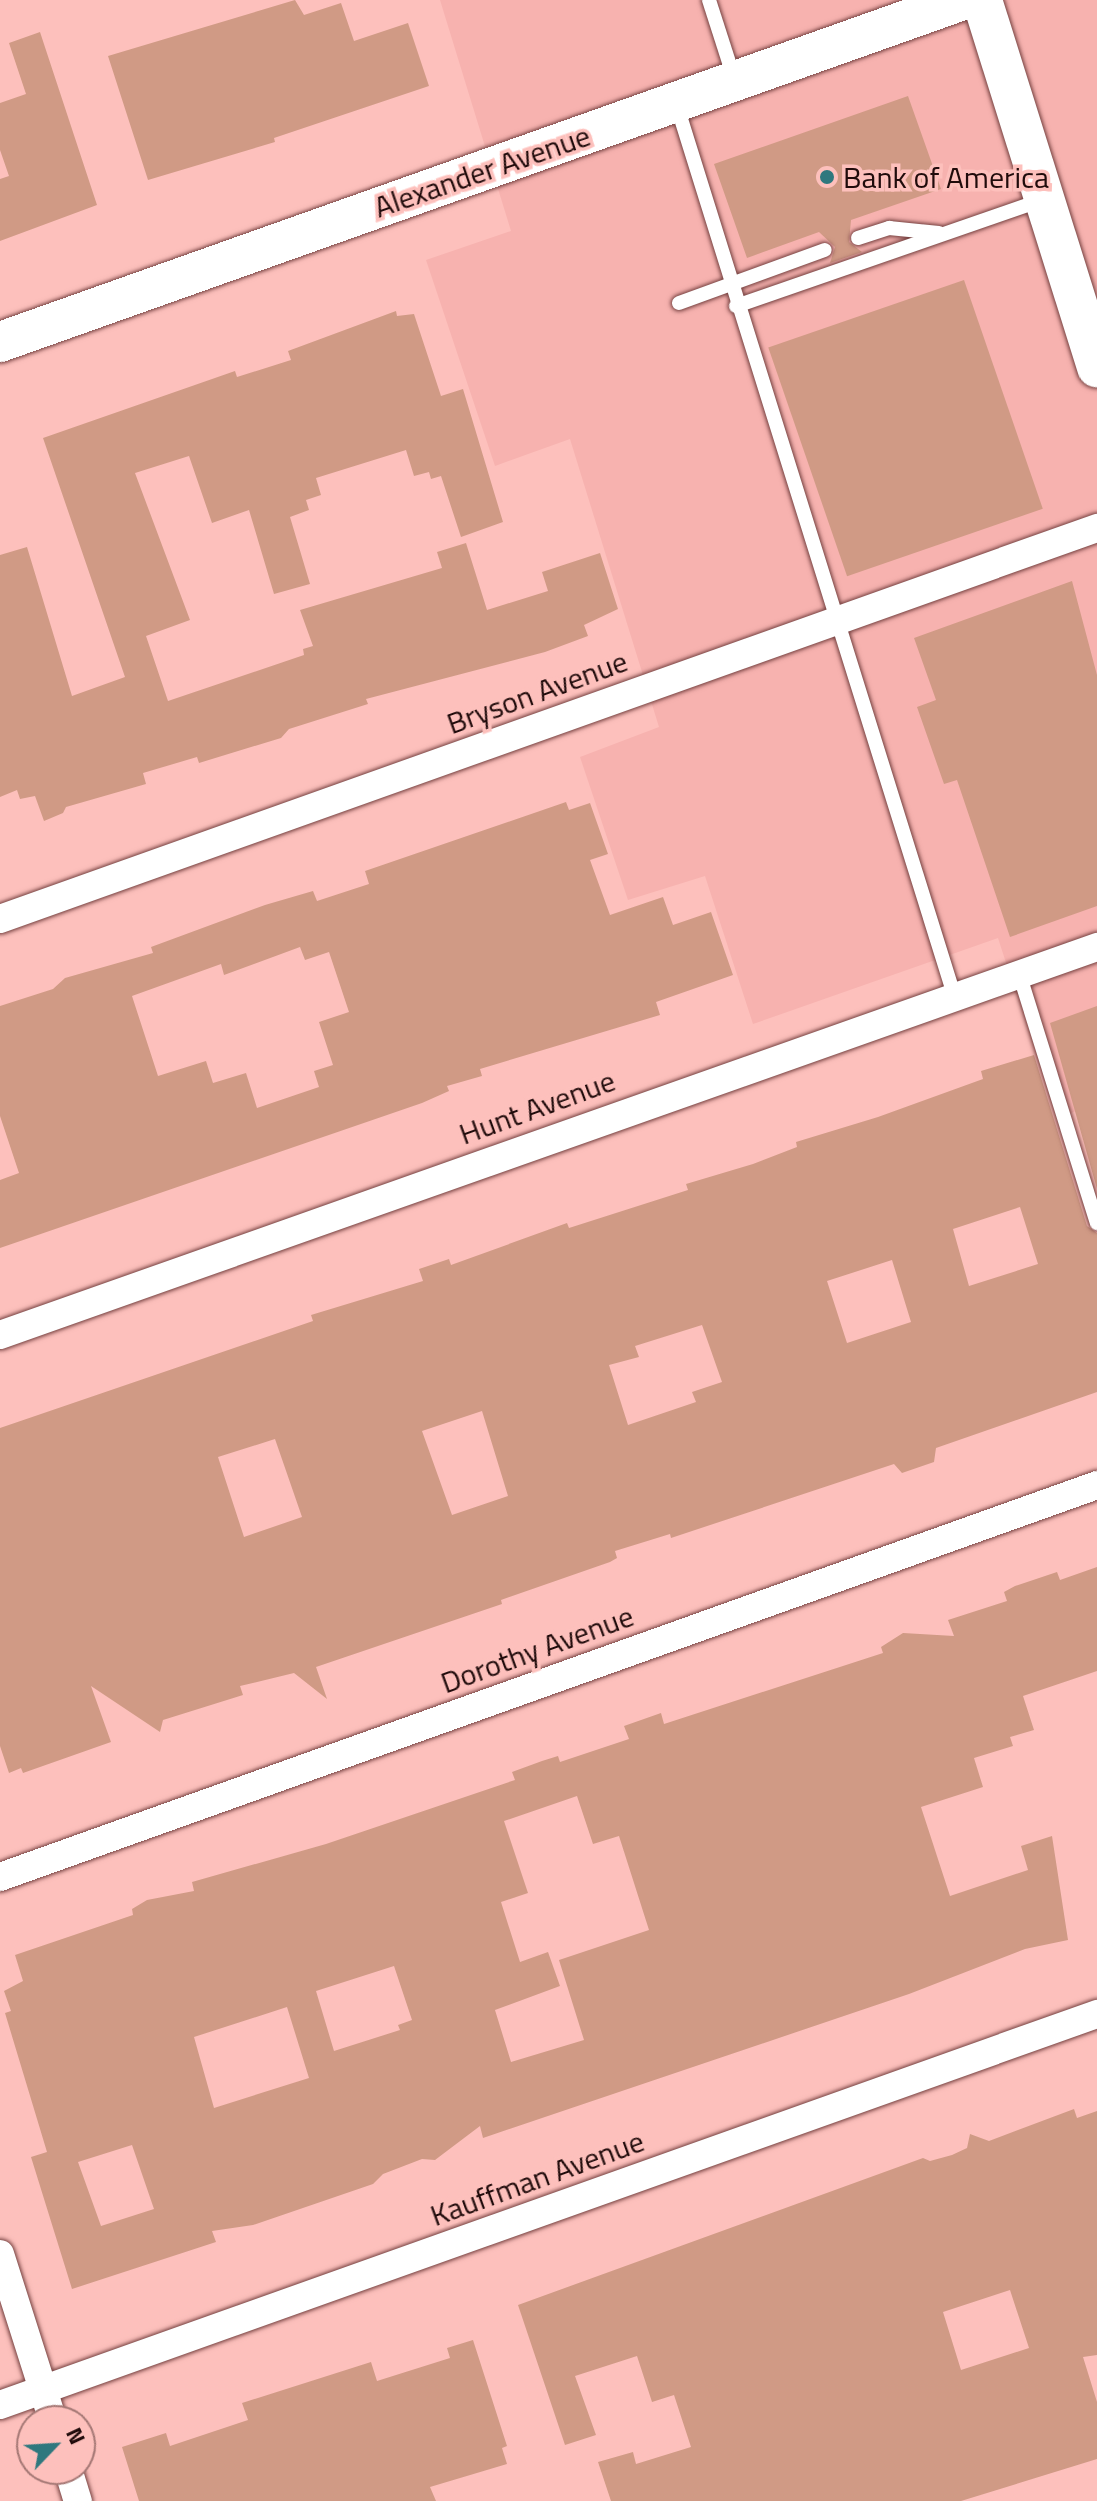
<!DOCTYPE html>
<html>
<head>
<meta charset="utf-8">
<style>
	body { margin:0 }
	#map { position:relative; width:1097px; height:2501px; overflow:hidden; background:#fdc0bc; font-family:"Titillium Web",sans-serif }
	div>[style] { position:absolute }
	[style*='--x'] { left:calc(var(--x)*1px); top:calc(var(--y)*1px); width:calc(var(--w)*1px); rotate:calc(var(--a)*1deg) }
	.built>* { inset:0; background:#f7b2af }
	.building>* { inset:0; background:#d09a85; transform-origin:0 0 }
	.roads { filter:drop-shadow(0 0 2px #754140) drop-shadow(0 0 2px #754140) }
	.lane>* { height:14px; margin:-7px; padding:0 7px; transform-origin:7px; border-radius:7px; background:#fff }
	.street>* { height:28px; margin:-14px; padding:0 14px; transform-origin:14px; border-radius:14px; background:#fff }
	.secondary>* { height:40px; margin:-20px; padding:0 20px; transform-origin:20px; border-radius:20px; background:#fff }
	.dots>* { width:22px; height:22px; translate:-50% -50%; box-sizing:border-box; border:4px solid #fdc0bc; border-radius:50% }
	span { translate:-50% -50%; white-space:nowrap; text-align:center; line-height:1.15; -webkit-text-stroke:7px #fdc0bc; paint-order:stroke }
	.street-label { font-size:30px; color:#200b0b }
	.poi-label { font-size:30px; color:#200b0b }
	.left { translate:0 -50%; text-align:left }
	.north { position:absolute; left:16px; top:2405px; width:80px; height:80px; box-sizing:border-box; background:#fdc0bc; border:2px solid #a57875; border-radius:50%; rotate:65deg; font-size:22px; font-weight:700; line-height:32px; text-align:center; color:#200b0b }
	.north::after { content:''; display:block; margin:auto; width:28px; height:36px; background:#2f787e; clip-path:polygon(50% 0,100% 100%,50% 72%,0 100%) }
</style>
</head>
<body>
<div id="map">
	<div class="built">
		<div style="clip-path:polygon(440px 0,1097px 0,1097px 1104px,1056px 1118px,998px 938px,753px 1024px,705px 876px,628px 900px,580px 757px,659px 727px,570px 439px,495px 466px,426px 260px,511px 231px)"></div>
	</div>
	<div class="building">
		<div style="clip-path:polygon(295px 0,304px 15px,341px 3px,354px 41px,408px 23px,429px 86px,274px 138px,275px 142px,148px 180px,108px 56px)"></div>
		<div style="clip-path:polygon(40px 32px,97px 205px,0 241px,0 179px,9px 176px,0 150px,0 103px,26px 94px,9px 43px)"></div>
		<div style="clip-path:polygon(908px 96px,941px 189px,851px 220px,849px 242px,862px 252px,830px 263px,835px 247px,819px 232px,747px 258px,714px 164px)"></div>
		<div style="left:964px;top:280px;width:242px;height:207px;rotate:71deg"></div>
		<div style="clip-path:polygon(396px 311px,397px 316px,414px 314px,441px 396px,463px 389px,503px 522px,461px 537px,441px 476px,431px 479px,429px 472px,414px 476px,406px 450px,316px 478px,321px 495px,306px 500px,309px 510px,290px 517px,310px 584px,274px 594px,249px 510px,212px 523px,189px 456px,135px 473px,190px 620px,146px 636px,168px 701px,304px 655px,303px 649px,313px 646px,300px 610px,442px 568px,437px 552px,466px 543px,487px 610px,548px 591px,542px 572px,600px 553px,618px 609px,584px 625px,588px 636px,545px 652px,366px 699px,368px 704px,289px 729px,281px 738px,199px 763px,197px 757px,143px 773px,146px 784px,66px 807px,63px 813px,44px 821px,35px 796px,20px 799px,17px 790px,0 797px,0 555px,27px 547px,72px 696px,125px 677px,43px 438px,235px 371px,237px 377px,291px 360px,288px 351px)"></div>
		<div style="clip-path:polygon(1072px 581px,1097px 675px,1097px 906px,1010px 937px,957px 780px,944px 784px,917px 707px,936px 700px,914px 638px)"></div>
		<div style="clip-path:polygon(evenodd,566px 802px,569px 810px,590px 803px,608px 854px,590px 860px,610px 915px,663px 897px,673px 925px,711px 912px,733px 975px,656px 1002px,660px 1015px,480px 1069px,482px 1076px,447px 1086px,449px 1091px,422px 1103px,0 1248px,0 1180px,19px 1173px,0 1116px,0 1006px,53px 989px,65px 978px,153px 953px,151px 947px,265px 905px,313px 891px,317px 901px,369px 884px,365px 871px,566px 802px,300px 947px,305px 960px,329px 952px,349px 1012px,319px 1022px,333px 1065px,314px 1071px,319px 1087px,257px 1108px,246px 1073px,213px 1083px,206px 1061px,158px 1076px,132px 996px,221px 964px,224px 975px,300px 947px)"></div>
		<div style="clip-path:polygon(1097px 1006px,1097px 1189px,1050px 1023px)"></div>
		<div style="clip-path:polygon(evenodd,1034px 1055px,1087px 1226px,1097px 1233px,1097px 1392px,936px 1448px,934px 1462px,902px 1473px,894px 1464px,671px 1538px,670px 1534px,615px 1551px,617px 1558px,610px 1562px,501px 1600px,502px 1604px,316px 1667px,327px 1699px,294px 1673px,240px 1686px,243px 1695px,163px 1720px,160px 1732px,91px 1686px,111px 1742px,23px 1773px,21px 1768px,9px 1773px,0 1746px,0 1428px,313px 1321px,311px 1315px,423px 1281px,419px 1269px,449px 1259px,451px 1265px,567px 1223px,569px 1228px,688px 1190px,686px 1184px,753px 1164px,797px 1147px,796px 1142px,878px 1117px,983px 1079px,981px 1071px,1034px 1055px,1020px 1207px,1038px 1264px,969px 1286px,953px 1229px,1020px 1207px,1034px 1055px,892px 1260px,911px 1322px,847px 1343px,827px 1281px,892px 1260px,1034px 1055px,702px 1325px,722px 1382px,692px 1392px,696px 1402px,628px 1425px,609px 1365px,639px 1357px,635px 1346px,702px 1325px,1034px 1055px,482px 1411px,508px 1496px,452px 1515px,422px 1431px,482px 1411px,1034px 1055px,275px 1439px,302px 1517px,244px 1537px,218px 1457px,275px 1439px)"></div>
		<div style="clip-path:polygon(evenodd,1097px 1567px,1097px 1671px,1023px 1696px,1034px 1730px,1010px 1737px,1013px 1746px,974px 1758px,983px 1787px,921px 1807px,950px 1896px,1028px 1870px,1021px 1846px,1052px 1836px,1068px 1940px,1025px 1949px,909px 1994px,483px 2138px,480px 2126px,435px 2160px,422px 2159px,383px 2174px,373px 2184px,253px 2225px,212px 2231px,216px 2242px,72px 2289px,31px 2157px,47px 2152px,5px 2013px,11px 2011px,4px 1991px,23px 1981px,15px 1955px,133px 1915px,132px 1909px,147px 1900px,194px 1891px,192px 1882px,326px 1844px,515px 1780px,512px 1772px,542px 1761px,558px 1756px,560px 1762px,629px 1739px,624px 1726px,661px 1713px,664px 1724px,883px 1653px,881px 1647px,903px 1633px,954px 1636px,948px 1620px,1007px 1601px,1004px 1592px,1015px 1586px,1057px 1572px,1060px 1580px,1097px 1567px,577px 1796px,593px 1844px,619px 1836px,649px 1930px,559px 1960px,584px 2040px,511px 2062px,495px 2010px,560px 1986px,548px 1952px,520px 1962px,501px 1902px,528px 1893px,504px 1821px,577px 1796px,1097px 1567px,394px 1966px,412px 2020px,398px 2025px,400px 2030px,334px 2051px,316px 1991px,394px 1966px,1097px 1567px,287px 2007px,309px 2078px,214px 2108px,194px 2037px,287px 2007px,1097px 1567px,132px 2145px,154px 2209px,101px 2226px,78px 2162px,132px 2145px)"></div>
		<div style="clip-path:polygon(evenodd,1074px 2109px,1077px 2118px,1097px 2111px,1097px 2355px,1083px 2357px,1097px 2402px,1097px 2459px,961px 2501px,611px 2501px,598px 2462px,633px 2452px,636px 2464px,691px 2447px,674px 2395px,652px 2402px,637px 2356px,575px 2376px,596px 2435px,565px 2445px,518px 2305px,923px 2158px,930px 2161px,952px 2155px,967px 2148px,970px 2134px,989px 2141px,1074px 2109px,1010px 2290px,1029px 2348px,961px 2370px,943px 2312px,1010px 2290px)"></div>
		<div style="clip-path:polygon(473px 2340px,507px 2446px,502px 2448px,507px 2464px,430px 2487px,436px 2501px,139px 2501px,122px 2447px,166px 2433px,170px 2446px,248px 2420px,242px 2403px,371px 2362px,377px 2381px,450px 2358px,447px 2348px)"></div>
	</div>
	<div class="roads">
		<div class="lane">
			<div style="--x:709;--y:0;--w:82;--a:72.2"></div>
			<div style="--x:677;--y:106;--w:931;--a:72.69"></div>
			<div style="--x:858;--y:238;--w:33;--a:-18"></div>
			<div style="--x:889;--y:228;--w:50;--a:5.7"></div>
			<div style="--x:679;--y:303;--w:155;--a:-20"></div>
			<div style="--x:736;--y:306;--w:324;--a:-19.1"></div>
			<div style="--x:1019;--y:973;--w:262;--a:72.7"></div>
		</div>
		<div class="street">
			<div style="--x:0;--y:919;--w:1165;--a:-19.62"></div>
			<div style="--x:0;--y:1335;--w:1164;--a:-19.48"></div>
			<div style="--x:0;--y:1877;--w:1165;--a:-19.66"></div>
			<div style="--x:0;--y:2254;--w:175;--a:72.4"></div>
			<div style="--x:0;--y:2405;--w:1165;--a:-19.62"></div>
			<div style="--x:68;--y:2469;--w:34;--a:73"></div>
		</div>
		<div class="secondary">
			<div style="--x:982;--y:0;--w:385;--a:72.6"></div>
			<div style="--x:0;--y:342;--w:1022;--a:-19.55"></div>
		</div>
	</div>
	<div class="dots">
		<div style="left:827px;top:177px;background:#2f787e"></div>
	</div>
	<div class="street-label">
		<span style="left:482px;top:171px;rotate:-19deg">Alexander Avenue</span>
		<span style="left:537px;top:692px;rotate:-20deg">Bryson Avenue</span>
		<span style="left:537px;top:1107px;rotate:-20deg">Hunt Avenue</span>
		<span style="left:537px;top:1649px;rotate:-20deg">Dorothy Avenue</span>
		<span style="left:537px;top:2178px;rotate:-20deg">Kauffman Avenue</span>
	</div>
	<div class="poi-label">
		<span class="left" style="left:843px;top:177px">Bank of America</span>
	</div>
	<div class="north">N</div>
</div>
</body>
</html>
